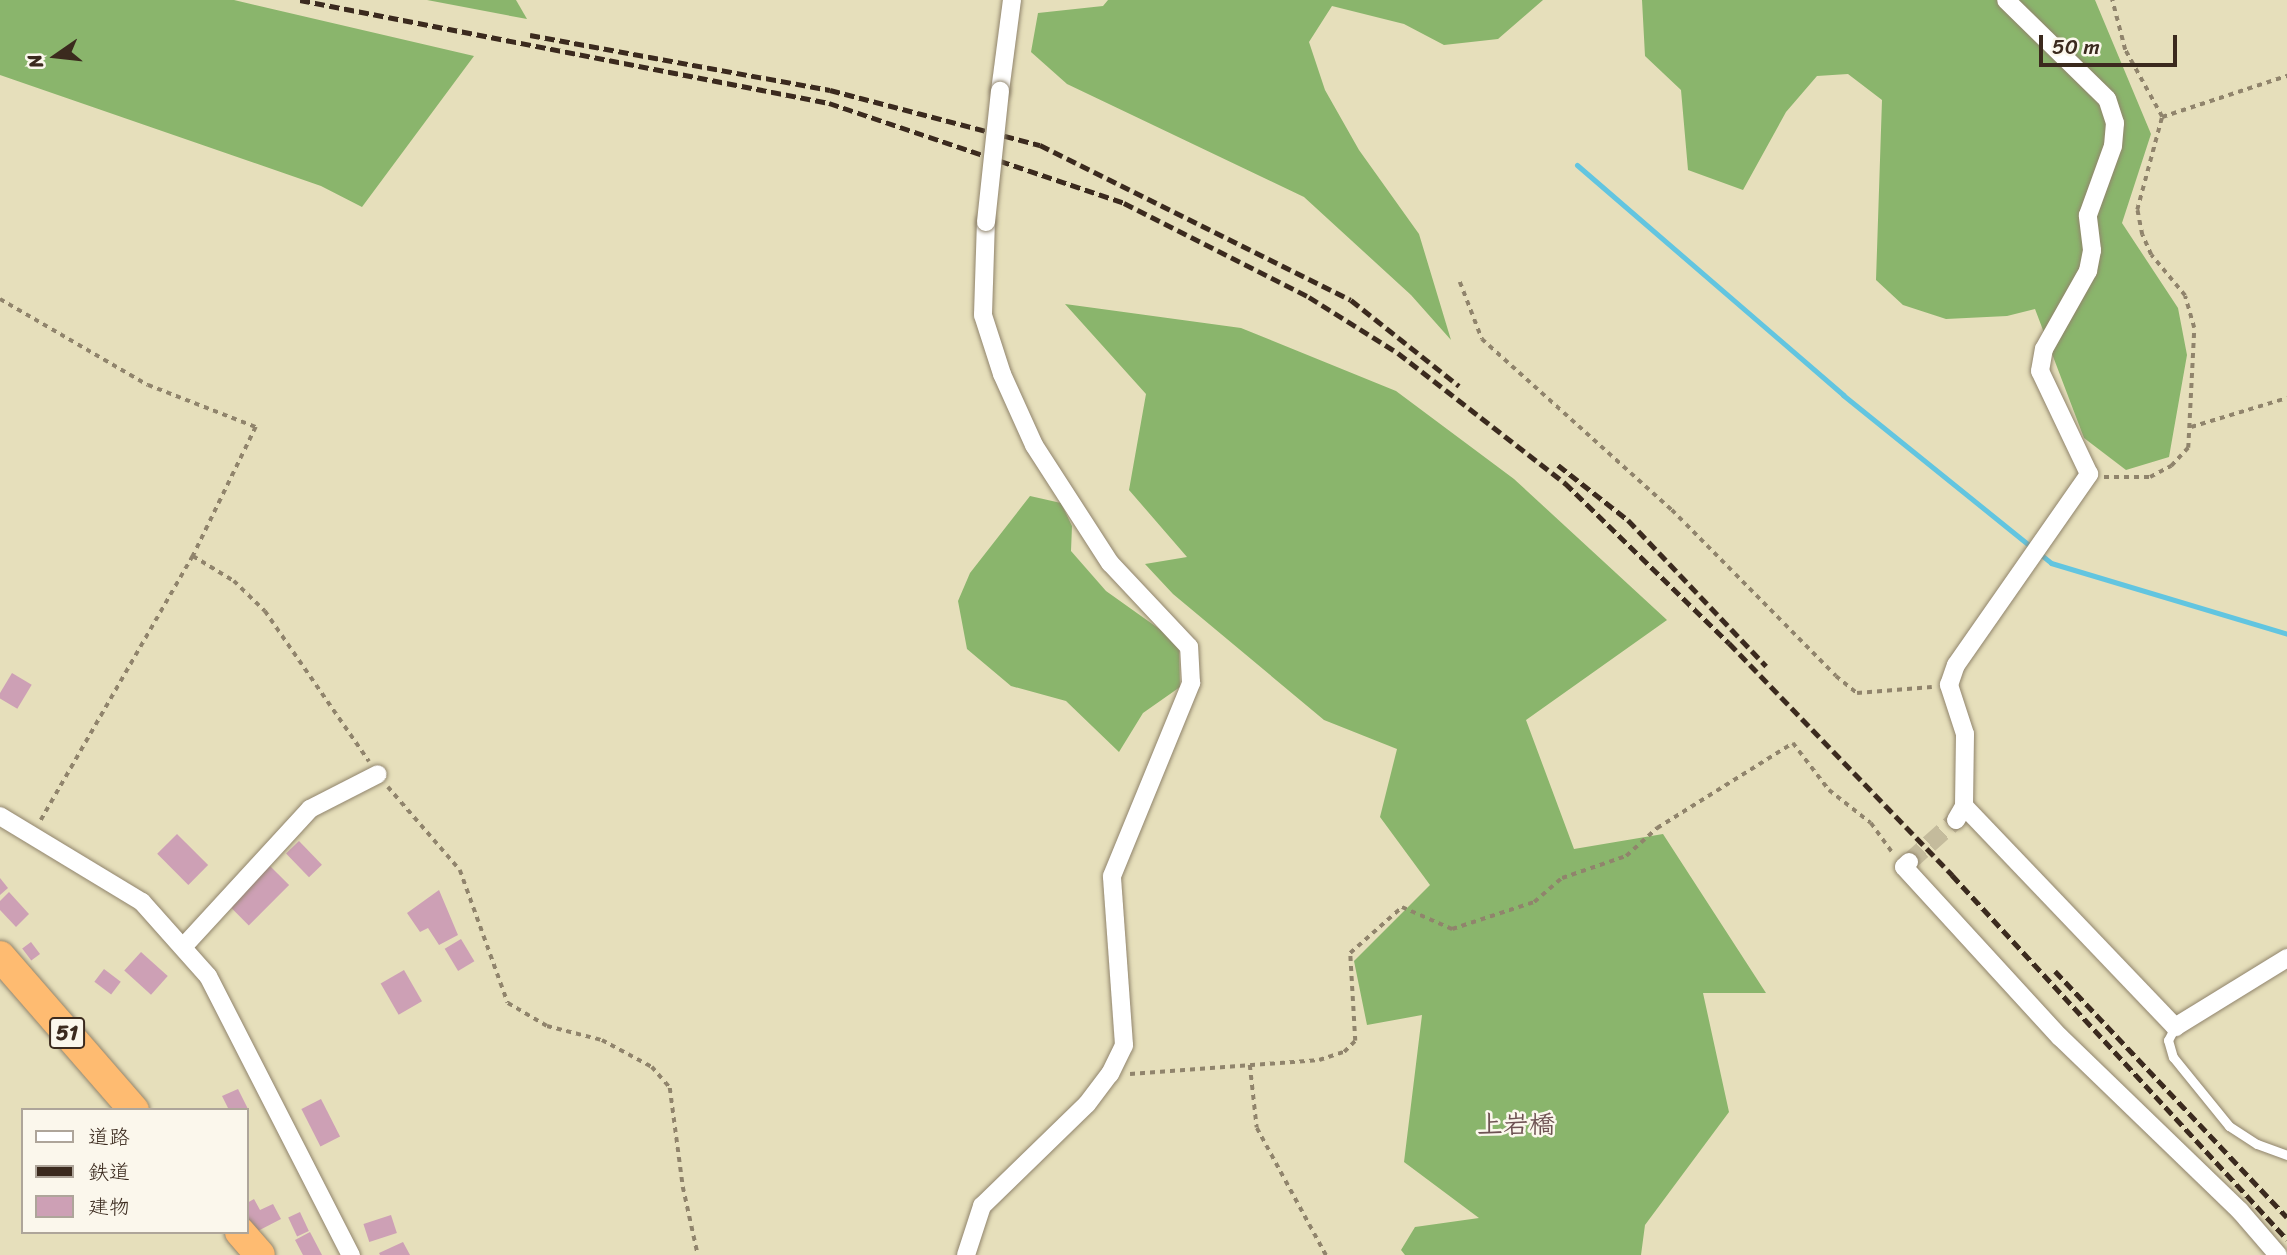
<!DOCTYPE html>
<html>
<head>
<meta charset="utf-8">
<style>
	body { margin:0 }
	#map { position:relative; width:2287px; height:1255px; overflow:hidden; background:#e6dfbb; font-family:Sriracha,"Klee One",sans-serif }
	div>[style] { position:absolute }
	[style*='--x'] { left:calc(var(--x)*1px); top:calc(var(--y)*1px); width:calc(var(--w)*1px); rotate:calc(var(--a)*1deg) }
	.forest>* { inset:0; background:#8ab56c }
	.stream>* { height:5px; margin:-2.5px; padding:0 2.5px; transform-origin:2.5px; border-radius:2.5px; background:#62c5e0 }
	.building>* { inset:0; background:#cda0b5; transform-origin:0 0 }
	.minor-tunnel>* { height:18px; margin-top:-9px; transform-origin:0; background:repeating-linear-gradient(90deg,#c4bb9c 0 18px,transparent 0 27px) }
	.path>* { height:3.5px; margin-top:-1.75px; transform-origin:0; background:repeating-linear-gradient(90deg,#90846c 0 5px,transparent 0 10px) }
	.roads { filter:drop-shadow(0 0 2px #90846c) drop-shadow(0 0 2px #90846c) }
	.service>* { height:9px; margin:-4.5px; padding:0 4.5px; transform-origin:4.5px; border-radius:4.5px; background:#fff }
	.minor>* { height:18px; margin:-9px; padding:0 9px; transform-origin:9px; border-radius:9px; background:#fff }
	.trunk>* { height:30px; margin:-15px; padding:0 15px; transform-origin:15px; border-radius:15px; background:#febb71 }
	.rail>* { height:5px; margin-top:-2.5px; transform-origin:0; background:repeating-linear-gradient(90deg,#3b2a1e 0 10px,transparent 0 15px) }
	.bridges { filter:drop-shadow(0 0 2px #90846c) drop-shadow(0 0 2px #90846c) }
	.minor-bridge>* { height:18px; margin:-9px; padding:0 9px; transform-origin:9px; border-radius:9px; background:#fff }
	span { translate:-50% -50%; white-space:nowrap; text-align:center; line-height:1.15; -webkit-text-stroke:5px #fbf7ec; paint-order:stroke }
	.shield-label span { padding:2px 5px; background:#fbf7ec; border:2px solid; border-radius:5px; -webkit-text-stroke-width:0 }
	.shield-label { font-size:21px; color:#3b2a1e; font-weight:700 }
	.quarter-label { font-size:26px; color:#6e5353; font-weight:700 }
	.legend { position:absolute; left:21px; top:1108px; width:228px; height:126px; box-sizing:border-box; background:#fbf7ec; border:2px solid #aea59a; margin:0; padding:9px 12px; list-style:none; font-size:21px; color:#3b2a1e }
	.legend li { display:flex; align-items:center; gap:14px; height:35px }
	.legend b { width:35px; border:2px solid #aea59a }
	.north { position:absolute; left:21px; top:21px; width:70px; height:70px; -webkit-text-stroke:5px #fbf7ec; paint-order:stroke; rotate:256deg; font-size:19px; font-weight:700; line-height:28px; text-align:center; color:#3b2a1e }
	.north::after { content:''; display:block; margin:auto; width:24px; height:32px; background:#3b2a1e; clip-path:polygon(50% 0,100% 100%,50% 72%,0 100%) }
	.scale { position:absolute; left:2039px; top:35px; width:138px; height:32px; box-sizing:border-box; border:4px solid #3b2a1e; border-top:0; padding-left:9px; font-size:21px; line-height:24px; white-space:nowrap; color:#3b2a1e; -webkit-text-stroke:5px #fbf7ec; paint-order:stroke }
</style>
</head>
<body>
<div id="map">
	<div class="forest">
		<div style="clip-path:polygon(0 0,234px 0,474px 56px,362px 207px,321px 186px,0 75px)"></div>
		<div style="clip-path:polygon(427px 0,516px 0,527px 19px)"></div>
		<div style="clip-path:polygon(1108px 0,1543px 0,1498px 39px,1444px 45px,1404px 24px,1332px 6px,1309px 42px,1325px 90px,1359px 150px,1419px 234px,1451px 340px,1411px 295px,1304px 197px,1067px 84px,1031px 52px,1038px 13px,1103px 6px)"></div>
		<div style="clip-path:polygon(1642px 0,2095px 0,2151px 134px,2122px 223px,2178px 308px,2187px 355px,2169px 457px,2126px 470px,2084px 438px,2035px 309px,2007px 316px,1946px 319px,1903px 305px,1876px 280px,1882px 100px,1848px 74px,1817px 76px,1786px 112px,1743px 190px,1688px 170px,1681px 90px,1645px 56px)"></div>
		<div style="clip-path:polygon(1065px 304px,1241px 328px,1396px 391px,1514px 479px,1667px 620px,1526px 720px,1574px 849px,1663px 834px,1766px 993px,1703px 993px,1729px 1112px,1645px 1225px,1641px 1255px,1405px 1255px,1401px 1250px,1415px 1227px,1479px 1218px,1404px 1162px,1422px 1015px,1367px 1025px,1354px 961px,1430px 885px,1380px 817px,1397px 749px,1324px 720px,1173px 594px,1145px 564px,1187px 557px,1129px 490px,1146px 394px)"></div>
		<div style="clip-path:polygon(1030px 496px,1061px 503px,1072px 526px,1071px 551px,1106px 591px,1179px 643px,1180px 687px,1143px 713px,1119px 752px,1066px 701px,1011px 686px,967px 649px,958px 601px,970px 573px)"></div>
	</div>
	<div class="stream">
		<div style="--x:1577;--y:165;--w:352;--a:40.8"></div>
		<div style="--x:1843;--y:395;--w:267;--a:38.9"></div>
		<div style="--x:2051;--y:563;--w:246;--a:16.7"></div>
	</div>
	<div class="building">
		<div style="left:12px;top:673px;width:23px;height:28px;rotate:31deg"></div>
		<div style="left:177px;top:834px;width:44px;height:28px;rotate:45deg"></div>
		<div style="left:299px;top:841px;width:33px;height:18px;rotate:46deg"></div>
		<div style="left:270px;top:866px;width:27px;height:57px;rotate:45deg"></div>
		<div style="clip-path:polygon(0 878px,8px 888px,0 895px)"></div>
		<div style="clip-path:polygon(439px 890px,458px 935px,439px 945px,428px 928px,420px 932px,407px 913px)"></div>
		<div style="clip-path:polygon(9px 892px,29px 914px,16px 927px,0 910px,0 901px)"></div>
		<div style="left:461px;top:939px;width:26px;height:19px;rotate:59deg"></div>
		<div style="left:31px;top:942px;width:15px;height:11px;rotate:53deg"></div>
		<div style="left:141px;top:952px;width:36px;height:25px;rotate:42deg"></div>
		<div style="left:104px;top:969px;width:21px;height:16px;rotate:37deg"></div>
		<div style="left:404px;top:970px;width:36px;height:27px;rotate:60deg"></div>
		<div style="clip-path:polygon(238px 1089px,248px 1109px,246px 1110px,229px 1110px,222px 1096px)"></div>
		<div style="left:321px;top:1099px;width:42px;height:22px;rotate:63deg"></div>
		<div style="clip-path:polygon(254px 1199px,260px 1210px,273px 1204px,281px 1219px,254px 1233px,247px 1219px,247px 1203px)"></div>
		<div style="left:300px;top:1212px;width:21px;height:13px;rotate:65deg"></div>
		<div style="left:391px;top:1215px;width:19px;height:29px;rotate:72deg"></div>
		<div style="clip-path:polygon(310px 1232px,322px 1255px,303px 1255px,295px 1240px)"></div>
		<div style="clip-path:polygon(403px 1242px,410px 1255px,380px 1255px,379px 1253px)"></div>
	</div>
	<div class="minor-tunnel">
		<div style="--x:1909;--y:862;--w:63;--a:-41.8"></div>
	</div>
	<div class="path">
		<div style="--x:2162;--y:117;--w:132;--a:-18.2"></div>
		<div style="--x:1460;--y:282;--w:61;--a:68.9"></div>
		<div style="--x:1482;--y:339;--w:256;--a:42"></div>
		<div style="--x:1672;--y:510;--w:233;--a:45.3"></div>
		<div style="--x:1836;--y:676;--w:27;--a:39"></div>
		<div style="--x:1857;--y:693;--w:75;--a:-4.6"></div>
		<div style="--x:0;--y:299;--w:171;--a:30.2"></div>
		<div style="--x:148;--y:385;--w:116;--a:21.3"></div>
		<div style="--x:256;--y:427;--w:144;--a:116"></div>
		<div style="--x:193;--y:556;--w:305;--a:119.9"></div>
		<div style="--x:2191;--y:427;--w:100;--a:-16.8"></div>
		<div style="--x:2104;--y:477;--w:46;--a:0"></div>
		<div style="--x:2150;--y:477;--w:24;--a:-28"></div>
		<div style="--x:2171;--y:466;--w:25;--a:-47"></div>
		<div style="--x:2188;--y:448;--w:120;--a:-87.1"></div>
		<div style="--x:2194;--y:328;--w:33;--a:-106"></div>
		<div style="--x:2185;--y:296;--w:53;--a:-129.7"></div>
		<div style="--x:2151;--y:255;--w:22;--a:-114"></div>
		<div style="--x:2142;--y:235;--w:25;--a:-101"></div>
		<div style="--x:2137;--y:210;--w:96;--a:-75"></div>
		<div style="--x:2162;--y:117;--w:77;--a:-118.9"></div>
		<div style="--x:2125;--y:50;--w:52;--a:-104.6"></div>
		<div style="--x:193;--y:556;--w:48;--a:31.4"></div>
		<div style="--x:234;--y:581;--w:43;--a:44.1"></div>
		<div style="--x:265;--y:611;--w:183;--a:55.3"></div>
		<div style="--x:388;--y:787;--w:110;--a:49.1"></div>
		<div style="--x:460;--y:870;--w:141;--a:70.2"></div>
		<div style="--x:508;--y:1003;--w:45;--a:30.5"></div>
		<div style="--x:547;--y:1026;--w:57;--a:14.3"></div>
		<div style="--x:602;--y:1040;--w:57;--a:28.4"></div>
		<div style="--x:652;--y:1067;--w:28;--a:49"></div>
		<div style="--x:670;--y:1088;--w:100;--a:82.5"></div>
		<div style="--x:683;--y:1187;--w:70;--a:77.6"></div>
		<div style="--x:1250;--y:1065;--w:63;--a:83.7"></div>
		<div style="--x:1257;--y:1128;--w:145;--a:61.5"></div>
		<div style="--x:1130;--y:1074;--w:190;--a:-4.2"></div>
		<div style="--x:1319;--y:1060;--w:26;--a:-18"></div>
		<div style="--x:1344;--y:1052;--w:16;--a:-45"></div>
		<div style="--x:1355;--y:1041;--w:88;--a:-93.3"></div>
		<div style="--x:1350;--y:953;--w:69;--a:-41.5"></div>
		<div style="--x:1402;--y:907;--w:55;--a:23.7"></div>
		<div style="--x:1452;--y:929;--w:86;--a:-18.2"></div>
		<div style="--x:1534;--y:902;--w:37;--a:-41"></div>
		<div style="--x:1562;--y:878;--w:68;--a:-19"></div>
		<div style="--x:1626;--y:856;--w:42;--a:-42.1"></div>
		<div style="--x:1657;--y:828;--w:160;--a:-32"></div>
		<div style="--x:1793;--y:743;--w:59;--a:52.5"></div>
		<div style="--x:1829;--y:790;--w:53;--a:38.2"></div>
		<div style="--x:1871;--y:823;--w:37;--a:54"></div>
	</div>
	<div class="roads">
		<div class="service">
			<div style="--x:2175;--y:1027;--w:15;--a:118"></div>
			<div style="--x:2168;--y:1040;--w:18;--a:74"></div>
			<div style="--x:2173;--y:1057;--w:89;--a:50.9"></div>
			<div style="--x:2229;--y:1126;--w:33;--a:33"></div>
			<div style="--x:2257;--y:1144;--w:32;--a:20"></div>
		</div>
		<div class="minor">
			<div style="--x:1000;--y:91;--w:92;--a:-82.5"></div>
			<div style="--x:1964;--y:806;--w:72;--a:-89.2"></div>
			<div style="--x:1965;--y:734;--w:52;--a:-108.1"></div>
			<div style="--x:1949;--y:685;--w:21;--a:-71"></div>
			<div style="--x:1956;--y:665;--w:233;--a:-55.1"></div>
			<div style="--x:2089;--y:474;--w:114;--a:-115.4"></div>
			<div style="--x:2040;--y:371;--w:22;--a:-80"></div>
			<div style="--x:2044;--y:349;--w:90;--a:-60.6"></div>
			<div style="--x:2088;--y:271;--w:21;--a:-79"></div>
			<div style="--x:2092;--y:250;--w:35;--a:-97"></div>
			<div style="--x:2088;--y:215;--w:73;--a:-70.1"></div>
			<div style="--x:2113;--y:146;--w:23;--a:-85"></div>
			<div style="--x:2115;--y:123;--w:25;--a:-108"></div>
			<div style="--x:2107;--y:99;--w:141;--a:-135.6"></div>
			<div style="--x:0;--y:816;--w:166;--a:31.2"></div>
			<div style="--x:142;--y:902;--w:99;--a:48.3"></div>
			<div style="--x:208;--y:976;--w:314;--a:62.9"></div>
			<div style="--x:1956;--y:820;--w:16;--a:-60"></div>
			<div style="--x:1964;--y:806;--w:306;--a:46.3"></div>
			<div style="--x:2175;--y:1027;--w:132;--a:-31.6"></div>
			<div style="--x:1909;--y:862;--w:7;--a:135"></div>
			<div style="--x:1904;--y:867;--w:231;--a:47.5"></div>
			<div style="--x:2060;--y:1037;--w:250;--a:44"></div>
			<div style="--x:2240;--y:1211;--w:58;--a:49.2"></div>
			<div style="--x:184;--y:946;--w:186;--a:-47.4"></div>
			<div style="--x:310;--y:809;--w:76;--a:-27.2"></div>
			<div style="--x:966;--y:1255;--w:52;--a:-71.9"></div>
			<div style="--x:982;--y:1206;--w:146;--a:-44.2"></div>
			<div style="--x:1087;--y:1104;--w:38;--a:-53"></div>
			<div style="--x:1110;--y:1074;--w:32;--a:-64"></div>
			<div style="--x:1124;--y:1045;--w:169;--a:-94.1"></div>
			<div style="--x:1112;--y:876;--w:209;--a:-67.7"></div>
			<div style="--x:1191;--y:683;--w:36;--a:-93"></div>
			<div style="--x:1189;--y:647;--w:115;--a:-133.2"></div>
			<div style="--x:1110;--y:563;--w:140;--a:-122.8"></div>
			<div style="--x:1034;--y:445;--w:78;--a:-114.3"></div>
			<div style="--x:1002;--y:374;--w:62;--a:-107.9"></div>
			<div style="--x:983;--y:315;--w:93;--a:-88.2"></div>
		</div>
		<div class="trunk">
			<div style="--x:0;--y:956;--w:204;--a:49"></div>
			<div style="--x:240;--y:1232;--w:30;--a:49"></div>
		</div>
	</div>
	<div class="rail">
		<div style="--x:300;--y:0;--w:539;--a:11.02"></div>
		<div style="--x:829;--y:103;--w:311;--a:18.7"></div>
		<div style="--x:1124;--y:203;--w:208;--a:26.9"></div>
		<div style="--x:1309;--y:297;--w:105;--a:32.2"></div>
		<div style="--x:1398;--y:353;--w:212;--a:37.9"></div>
		<div style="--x:1565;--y:483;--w:229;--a:44.3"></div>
		<div style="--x:1729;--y:643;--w:322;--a:46.1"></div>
		<div style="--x:1952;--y:875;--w:495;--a:47.4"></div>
		<div style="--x:530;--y:35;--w:305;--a:10.4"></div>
		<div style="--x:830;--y:90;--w:217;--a:14.7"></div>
		<div style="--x:1040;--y:145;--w:347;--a:26.5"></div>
		<div style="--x:1351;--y:300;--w:138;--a:38.5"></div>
		<div style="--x:1558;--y:465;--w:89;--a:38.2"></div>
		<div style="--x:1628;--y:520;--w:201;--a:46.6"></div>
		<div style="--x:2055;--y:971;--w:338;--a:46.7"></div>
	</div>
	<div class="bridges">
		<div class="minor-bridge">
			<div style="--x:986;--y:222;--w:132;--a:-83.9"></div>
		</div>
	</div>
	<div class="shield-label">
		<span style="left:67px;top:1033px">51</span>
	</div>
	<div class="quarter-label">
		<span style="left:1516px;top:1125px">上岩橋</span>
	</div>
	<ul class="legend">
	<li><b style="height:9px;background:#fff"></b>道路</li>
	<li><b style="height:9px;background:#3b2a1e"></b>鉄道</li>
	<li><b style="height:19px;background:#cda0b5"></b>建物</li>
	</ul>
	<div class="north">N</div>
	<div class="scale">50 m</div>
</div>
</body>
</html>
